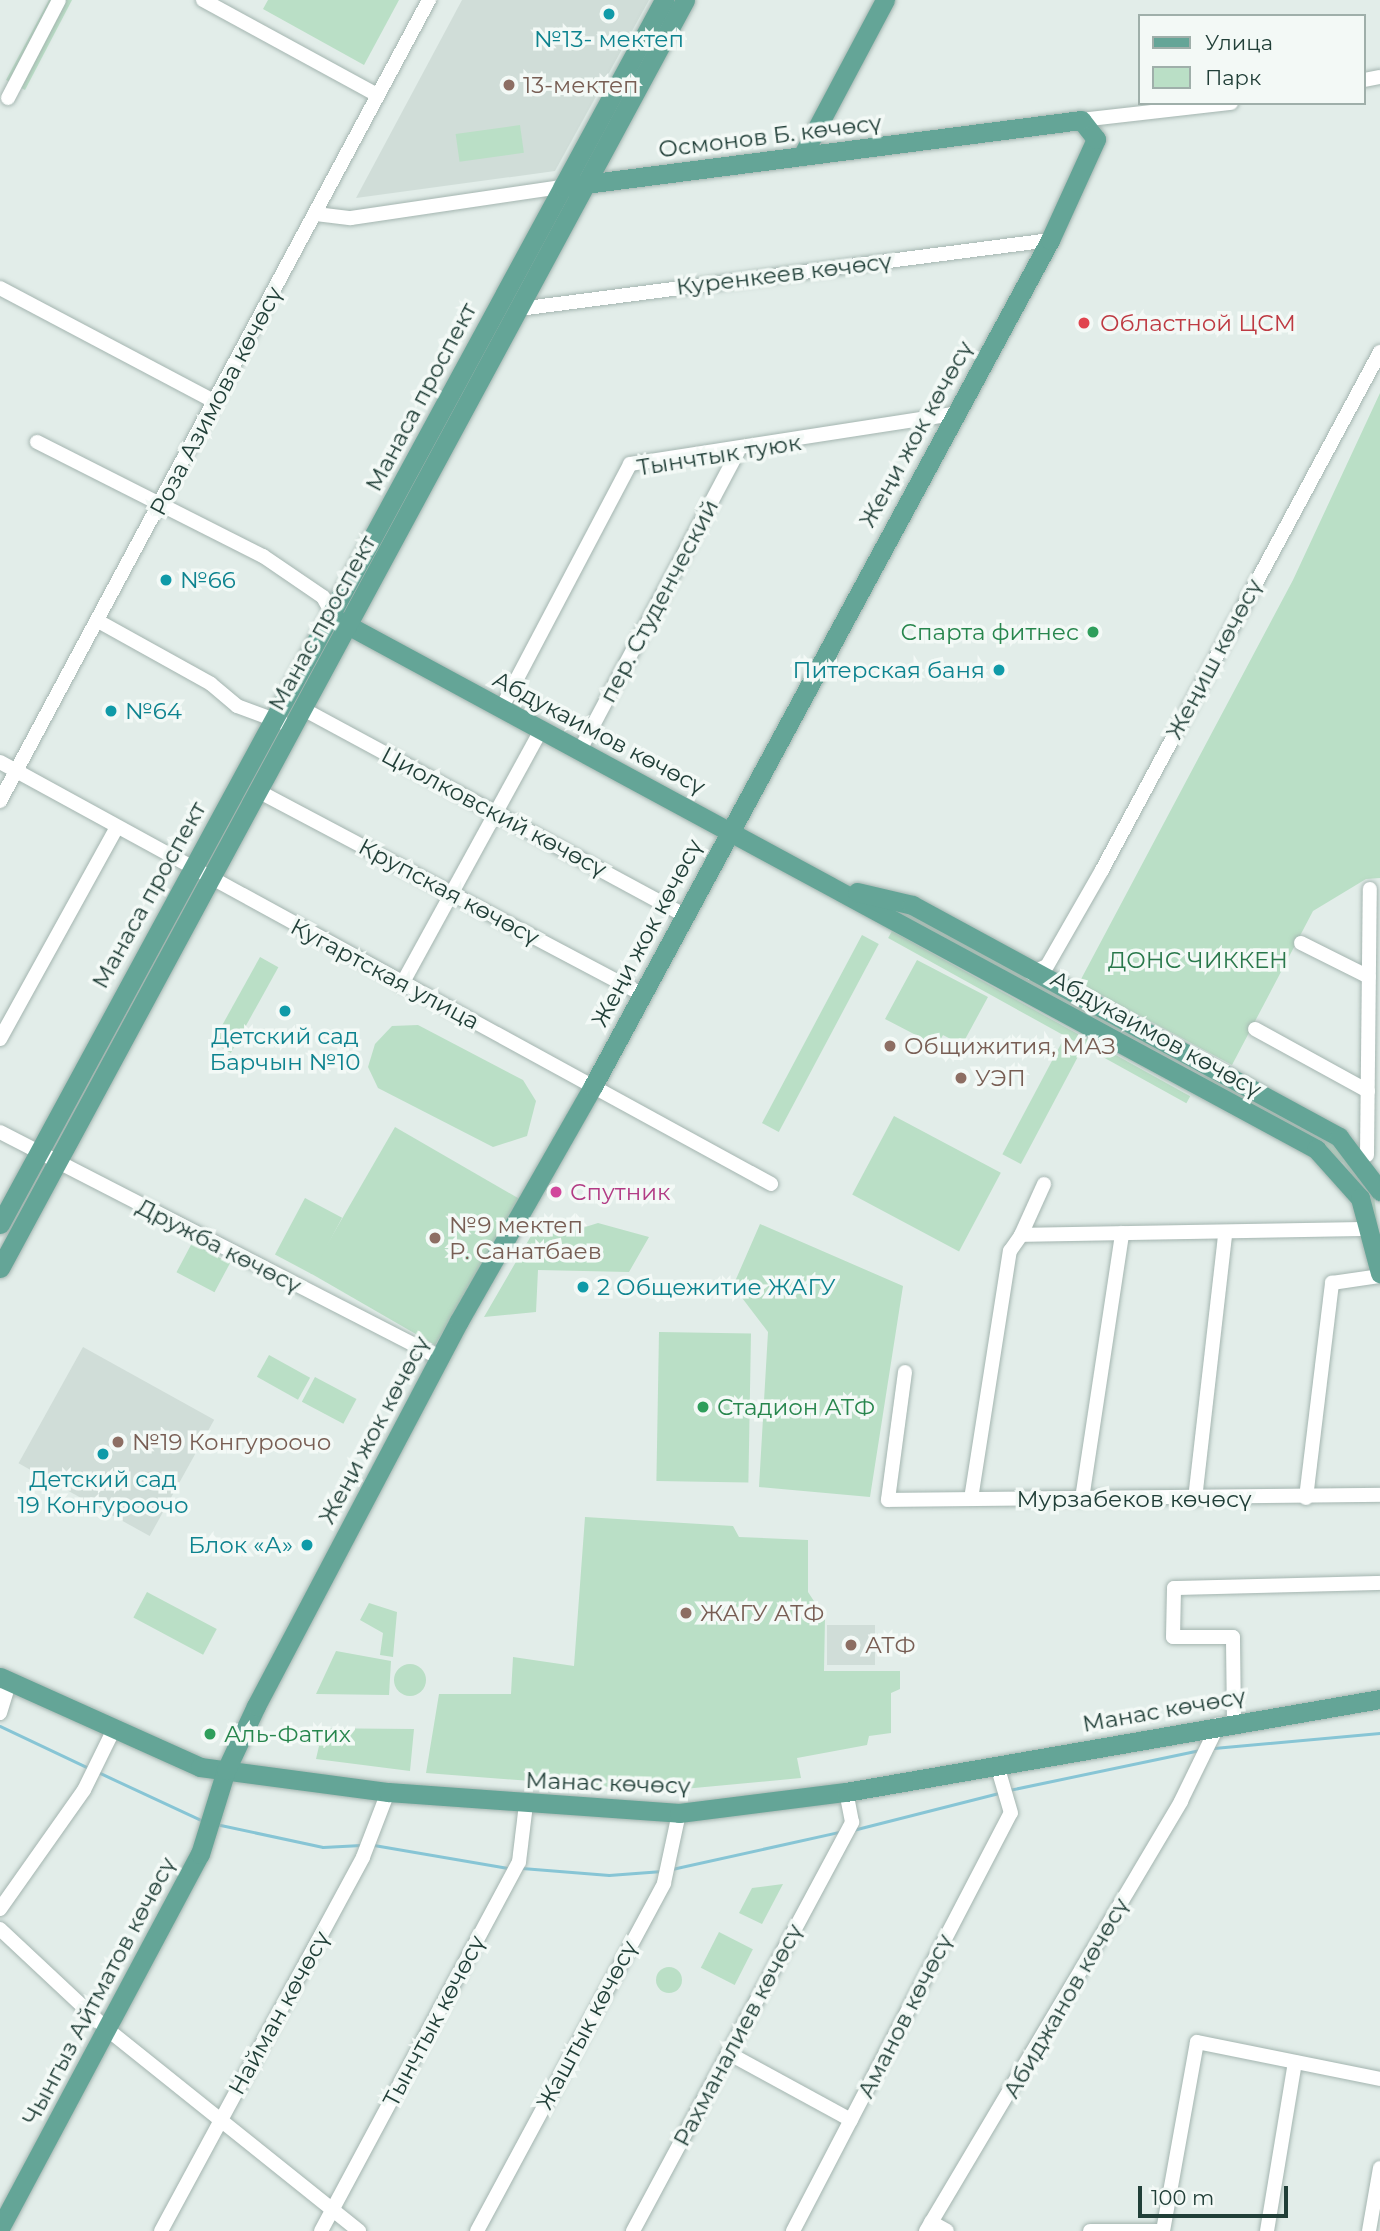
<!DOCTYPE html>
<html>
<head>
<meta charset="utf-8">
<style>
	body { margin:0 }
	#map { position:relative; width:1380px; height:2231px; overflow:hidden; background:#e2ede9; font-family:Montserrat,sans-serif }
	div>[style] { position:absolute }
	[style*='--x'] { left:calc(var(--x)*1px); top:calc(var(--y)*1px); width:calc(var(--w)*1px); rotate:calc(var(--a)*1deg) }
	.built>* { inset:0; background:#d0ddd8; transform-origin:0 0 }
	.green>* { inset:0; background:#badfc6; transform-origin:0 0 }
	.round { border-radius:50% }
	.stream>* { height:2.5px; margin:-1.25px; padding:0 1.25px; transform-origin:1.25px; border-radius:1.25px; background:#87c5d5 }
	.roads { filter:drop-shadow(0 0 2px #a4b5b0) drop-shadow(0 0 2px #a4b5b0) }
	.minor>* { height:14px; margin:-7px; padding:0 7px; transform-origin:7px; border-radius:7px; background:#fff }
	.major>* { height:19px; margin:-9.5px; padding:0 9.5px; transform-origin:9.5px; border-radius:9.5px; background:#64a597 }
	.dots>* { width:19px; height:19px; translate:-50% -50%; box-sizing:border-box; border:4px solid #f3f9f6; border-radius:50% }
	span { translate:-50% -50%; white-space:nowrap; text-align:center; line-height:1.15; -webkit-text-stroke:7px #f3f9f6; paint-order:stroke }
	.culture-label { font-size:23px; color:#0d838f }
	.left { translate:0 -50%; text-align:left }
	.right { translate:-100% -50%; text-align:right }
	.education-label { font-size:23px; color:#785e54 }
	.street-label { font-size:23px; color:#213f38 }
	.health-label { font-size:23px; color:#be3a42 }
	.leisure-label { font-size:23px; color:#27864d }
	.park-label { font-size:23px; color:#29784b }
	.hotel-label { font-size:23px; color:#b23c85 }
	.legend { position:absolute; left:1138px; top:14px; width:228px; height:91px; box-sizing:border-box; background:#f3f9f6; border:2px solid #9fafaa; margin:0; padding:9px 12px; list-style:none; font-size:21px; color:#213f38 }
	.legend li { display:flex; align-items:center; gap:14px; height:35px }
	.legend b { width:35px; border:2px solid #9fafaa }
	.scale { position:absolute; left:1138px; top:2186px; width:150px; height:32px; box-sizing:border-box; border:4px solid #213f38; border-top:0; padding-left:9px; font-size:21px; line-height:24px; white-space:nowrap; color:#213f38; -webkit-text-stroke:5px #f3f9f6; paint-order:stroke }
</style>
</head>
<body>
<div id="map">
	<div class="built">
		<div style="clip-path:polygon(462px 0,649px 0,555px 171px,356px 198px)"></div>
		<div style="left:83px;top:1347px;width:150px;height:133px;rotate:29deg"></div>
		<div style="left:827px;top:1625px;width:48px;height:40px"></div>
	</div>
	<div class="green">
		<div style="clip-path:polygon(49px 0,72px 0,25px 90px,6px 80px)"></div>
		<div style="clip-path:polygon(268px 0,399px 0,364px 65px,263px 9px)"></div>
		<div style="left:520px;top:125px;width:28px;height:65px;rotate:82deg"></div>
		<div style="clip-path:polygon(1380px 393px,1380px 878px,1366px 879px,1313px 911px,1232px 1065px,1079px 983px,1293px 580px)"></div>
		<div style="clip-path:polygon(905px 911px,1192px 1066px,1191px 1069px,902px 916px)"></div>
		<div style="left:892px;top:931px;width:341px;height:8px;rotate:29deg"></div>
		<div style="left:862px;top:935px;width:19px;height:213px;rotate:28deg"></div>
		<div style="left:260px;top:957px;width:21px;height:98px;rotate:29deg"></div>
		<div style="clip-path:polygon(917px 960px,988px 997px,962px 1045px,943px 1035px,937px 1046px,885px 1019px)"></div>
		<div style="clip-path:polygon(418px 1025px,523px 1080px,536px 1101px,527px 1136px,493px 1147px,378px 1088px,368px 1067px,375px 1044px,392px 1026px)"></div>
		<div style="left:1062px;top:1042px;width:21px;height:127px;rotate:28deg"></div>
		<div style="clip-path:polygon(1205px 1073px,1331px 1143px,1374px 1196px,1380px 1245px,1363px 1192px,1344px 1163px,1203px 1078px)"></div>
		<div style="left:894px;top:1116px;width:121px;height:89px;rotate:28deg"></div>
		<div style="left:395px;top:1127px;width:144px;height:169px;rotate:30deg"></div>
		<div style="left:305px;top:1198px;width:42px;height:64px;rotate:28deg"></div>
		<div style="clip-path:polygon(598px 1223px,649px 1237px,629px 1272px,538px 1270px,536px 1312px,484px 1317px,535px 1229px,563px 1234px)"></div>
		<div style="clip-path:polygon(760px 1224px,903px 1286px,870px 1497px,759px 1487px,768px 1332px,733px 1286px)"></div>
		<div style="left:192px;top:1243px;width:43px;height:33px;rotate:28deg"></div>
		<div style="left:659px;top:1332px;width:92px;height:149px;rotate:1deg"></div>
		<div style="left:269px;top:1355px;width:47px;height:25px;rotate:29deg"></div>
		<div style="left:315px;top:1377px;width:47px;height:28px;rotate:28deg"></div>
		<div style="clip-path:polygon(585px 1517px,733px 1526px,739px 1537px,808px 1540px,808px 1592px,825px 1618px,824px 1671px,900px 1671px,900px 1689px,891px 1693px,891px 1733px,869px 1736px,867px 1745px,797px 1758px,801px 1778px,662px 1791px,426px 1773px,439px 1694px,511px 1694px,513px 1657px,574px 1666px)"></div>
		<div style="left:147px;top:1592px;width:79px;height:29px;rotate:28deg"></div>
		<div style="clip-path:polygon(369px 1603px,397px 1612px,393px 1657px,380px 1655px,383px 1633px,360px 1620px)"></div>
		<div style="clip-path:polygon(336px 1651px,391px 1661px,389px 1695px,316px 1694px)"></div>
		<div class="round" style="left:394px;top:1664px;width:32px;height:32px"></div>
		<div style="clip-path:polygon(301px 1728px,414px 1729px,410px 1771px,316px 1759px,319px 1746px,298px 1738px)"></div>
		<div style="clip-path:polygon(783px 1884px,762px 1924px,739px 1913px,752px 1888px)"></div>
		<div style="left:719px;top:1932px;width:38px;height:40px;rotate:27deg"></div>
		<div class="round" style="left:656px;top:1967px;width:26px;height:26px"></div>
	</div>
	<div class="stream">
		<div style="--x:0;--y:1726;--w:98;--a:25.3"></div>
		<div style="--x:1214;--y:1748;--w:167;--a:-5.2"></div>
		<div style="--x:98;--y:1772;--w:116;--a:25"></div>
		<div style="--x:1009;--y:1790;--w:196;--a:-11.8"></div>
		<div style="--x:216;--y:1824;--w:109;--a:12.1"></div>
		<div style="--x:323;--y:1847;--w:38;--a:-3"></div>
		<div style="--x:853;--y:1830;--w:151;--a:-14.2"></div>
		<div style="--x:374;--y:1845;--w:137;--a:9.7"></div>
		<div style="--x:522;--y:1868;--w:87;--a:4.6"></div>
		<div style="--x:609;--y:1875;--w:53;--a:-4.3"></div>
		<div style="--x:672;--y:1869;--w:171;--a:-12.5"></div>
	</div>
	<div class="roads">
		<div class="minor">
			<div style="--x:203;--y:0;--w:198;--a:28.6"></div>
			<div style="--x:1364;--y:80;--w:16;--a:-11"></div>
			<div style="--x:8;--y:98;--w:110;--a:-62.5"></div>
			<div style="--x:1081;--y:120;--w:151;--a:-6.5"></div>
			<div style="--x:316;--y:214;--w:35;--a:7"></div>
			<div style="--x:351;--y:218;--w:213;--a:-8.4"></div>
			<div style="--x:0;--y:288;--w:241;--a:27.9"></div>
			<div style="--x:519;--y:309;--w:535;--a:-7.4"></div>
			<div style="--x:37;--y:442;--w:253;--a:26.8"></div>
			<div style="--x:263;--y:556;--w:73;--a:34.3"></div>
			<div style="--x:323;--y:597;--w:18;--a:61"></div>
			<div style="--x:98;--y:621;--w:129;--a:29.1"></div>
			<div style="--x:211;--y:684;--w:34;--a:40"></div>
			<div style="--x:237;--y:706;--w:49;--a:20.3"></div>
			<div style="--x:303;--y:709;--w:433;--a:28.4"></div>
			<div style="--x:501;--y:709;--w:277;--a:-62.2"></div>
			<div style="--x:630;--y:464;--w:328;--a:-8.8"></div>
			<div style="--x:580;--y:750;--w:337;--a:-62.1"></div>
			<div style="--x:0;--y:762;--w:879;--a:28.69"></div>
			<div style="--x:258;--y:791;--w:433;--a:27.9"></div>
			<div style="--x:0;--y:801;--w:909;--a:-61.83"></div>
			<div style="--x:1301;--y:943;--w:76;--a:26.6"></div>
			<div style="--x:1031;--y:973;--w:17;--a:-24"></div>
			<div style="--x:1047;--y:966;--w:111;--a:-60.2"></div>
			<div style="--x:1102;--y:870;--w:588;--a:-61.78"></div>
			<div style="--x:402;--y:984;--w:290;--a:-61.3"></div>
			<div style="--x:1255;--y:1029;--w:129;--a:28.8"></div>
			<div style="--x:0;--y:1039;--w:242;--a:-61.1"></div>
			<div style="--x:0;--y:1132;--w:495;--a:27.2"></div>
			<div style="--x:1367;--y:1155;--w:266;--a:-89.4"></div>
			<div style="--x:1021;--y:1235;--w:349;--a:-1"></div>
			<div style="--x:1021;--y:1235;--w:56;--a:-65.7"></div>
			<div style="--x:905;--y:1372;--w:129;--a:97.6"></div>
			<div style="--x:888;--y:1500;--w:492;--a:-0.6"></div>
			<div style="--x:1306;--y:1498;--w:217;--a:-83.1"></div>
			<div style="--x:1332;--y:1283;--w:49;--a:-8.3"></div>
			<div style="--x:971;--y:1499;--w:251;--a:-81.1"></div>
			<div style="--x:1010;--y:1251;--w:19;--a:-55"></div>
			<div style="--x:1082;--y:1499;--w:269;--a:-81.4"></div>
			<div style="--x:1195;--y:1499;--w:266;--a:-83.5"></div>
			<div style="--x:0;--y:1713;--w:34;--a:-73"></div>
			<div style="--x:1234;--y:1722;--w:85;--a:-90.7"></div>
			<div style="--x:1233;--y:1637;--w:60;--a:180"></div>
			<div style="--x:1173;--y:1637;--w:49;--a:-88.8"></div>
			<div style="--x:1174;--y:1588;--w:206;--a:-1.4"></div>
			<div style="--x:0;--y:1909;--w:146;--a:-54.8"></div>
			<div style="--x:84;--y:1790;--w:66;--a:-63.8"></div>
			<div style="--x:0;--y:1929;--w:146;--a:43.1"></div>
			<div style="--x:107;--y:2029;--w:323;--a:38.7"></div>
			<div style="--x:728;--y:2053;--w:140;--a:28.6"></div>
			<div style="--x:931;--y:2222;--w:18;--a:29"></div>
			<div style="--x:161;--y:2231;--w:425;--a:-61.6"></div>
			<div style="--x:363;--y:1857;--w:70;--a:-69"></div>
			<div style="--x:321;--y:2231;--w:419;--a:-61.8"></div>
			<div style="--x:519;--y:1862;--w:58;--a:-83.1"></div>
			<div style="--x:477;--y:2231;--w:395;--a:-61.7"></div>
			<div style="--x:664;--y:1883;--w:72;--a:-77.9"></div>
			<div style="--x:633;--y:2231;--w:464;--a:-61.8"></div>
			<div style="--x:852;--y:1822;--w:31;--a:-101"></div>
			<div style="--x:793;--y:2231;--w:471;--a:-62.5"></div>
			<div style="--x:1011;--y:1813;--w:50;--a:-106.3"></div>
			<div style="--x:926;--y:2231;--w:500;--a:-59.3"></div>
			<div style="--x:1181;--y:1801;--w:85;--a:-64"></div>
			<div style="--x:1090;--y:2231;--w:73;--a:0"></div>
			<div style="--x:1163;--y:2231;--w:192;--a:-79.8"></div>
			<div style="--x:1197;--y:2042;--w:187;--a:11.4"></div>
			<div style="--x:1267;--y:2231;--w:171;--a:-80.6"></div>
			<div style="--x:1369;--y:2231;--w:64;--a:-80.1"></div>
		</div>
		<div class="major">
			<div style="--x:802;--y:156;--w:177;--a:-62"></div>
			<div style="--x:340;--y:621;--w:1110;--a:28.41"></div>
			<div style="--x:1316;--y:1149;--w:66;--a:48.1"></div>
			<div style="--x:1360;--y:1198;--w:78;--a:75.1"></div>
			<div style="--x:857;--y:892;--w:57;--a:13.3"></div>
			<div style="--x:912;--y:905;--w:486;--a:28.5"></div>
			<div style="--x:1339;--y:1137;--w:68;--a:52.8"></div>
			<div style="--x:0;--y:1224;--w:1393;--a:-61.52"></div>
			<div style="--x:0;--y:1268;--w:1441;--a:-61.62"></div>
			<div style="--x:0;--y:1677;--w:219;--a:24.2"></div>
			<div style="--x:200;--y:1767;--w:190;--a:7.6"></div>
			<div style="--x:388;--y:1792;--w:292;--a:4.1"></div>
			<div style="--x:679;--y:1813;--w:168;--a:-7.2"></div>
			<div style="--x:846;--y:1792;--w:542;--a:-9.88"></div>
			<div style="--x:0;--y:2228;--w:424;--a:-61.9"></div>
			<div style="--x:200;--y:1854;--w:88;--a:-72.8"></div>
			<div style="--x:226;--y:1770;--w:71;--a:-64.9"></div>
			<div style="--x:256;--y:1706;--w:435;--a:-62.2"></div>
			<div style="--x:459;--y:1321;--w:271;--a:-60.3"></div>
			<div style="--x:593;--y:1086;--w:962;--a:-61.62"></div>
			<div style="--x:1050;--y:240;--w:111;--a:-65.5"></div>
			<div style="--x:1096;--y:139;--w:24;--a:-128"></div>
			<div style="--x:1081;--y:120;--w:523;--a:172.64"></div>
		</div>
	</div>
	<div class="dots">
		<div style="left:609px;top:14px;background:#0f9aa8"></div>
		<div style="left:509px;top:85px;background:#8d6e63"></div>
		<div style="left:1084px;top:323px;background:#e0444e"></div>
		<div style="left:166px;top:580px;background:#0f9aa8"></div>
		<div style="left:1093px;top:632px;background:#2e9e5b"></div>
		<div style="left:999px;top:670px;background:#0f9aa8"></div>
		<div style="left:111px;top:711px;background:#0f9aa8"></div>
		<div style="left:285px;top:1011px;background:#0f9aa8"></div>
		<div style="left:890px;top:1046px;background:#8d6e63"></div>
		<div style="left:961px;top:1078px;background:#8d6e63"></div>
		<div style="left:556px;top:1192px;background:#d1479c"></div>
		<div style="left:435px;top:1238px;background:#8d6e63"></div>
		<div style="left:583px;top:1287px;background:#0f9aa8"></div>
		<div style="left:703px;top:1407px;background:#2e9e5b"></div>
		<div style="left:118px;top:1442px;background:#8d6e63"></div>
		<div style="left:103px;top:1454px;background:#0f9aa8"></div>
		<div style="left:307px;top:1545px;background:#0f9aa8"></div>
		<div style="left:686px;top:1613px;background:#8d6e63"></div>
		<div style="left:851px;top:1645px;background:#8d6e63"></div>
		<div style="left:210px;top:1734px;background:#2e9e5b"></div>
	</div>
	<div class="culture-label">
		<span style="left:609px;top:39px">№13- мектеп</span>
		<span class="left" style="left:180px;top:580px">№66</span>
		<span class="right" style="left:985px;top:670px">Питерская баня</span>
		<span class="left" style="left:125px;top:711px">№64</span>
		<span style="left:285px;top:1049px">Детский сад<br>Барчын №10</span>
		<span class="left" style="left:597px;top:1287px">2 Общежитие ЖАГУ</span>
		<span style="left:103px;top:1492px">Детский сад<br>19 Конгуроочо</span>
		<span class="right" style="left:293px;top:1545px">Блок «А»</span>
	</div>
	<div class="education-label">
		<span class="left" style="left:523px;top:85px">13-мектеп</span>
		<span class="left" style="left:904px;top:1046px">Общижития, МАЗ</span>
		<span class="left" style="left:975px;top:1078px">УЭП</span>
		<span class="left" style="left:449px;top:1238px">№9 мектеп<br>Р. Санатбаев</span>
		<span class="left" style="left:132px;top:1442px">№19 Конгуроочо</span>
		<span class="left" style="left:700px;top:1613px">ЖАГУ АТФ</span>
		<span class="left" style="left:865px;top:1645px">АТФ</span>
	</div>
	<div class="street-label">
		<span style="left:770px;top:136px;rotate:-7deg">Осмонов Б. көчөсү</span>
		<span style="left:784px;top:274px;rotate:-7deg">Куренкеев көчөсү</span>
		<span style="left:421px;top:397px;rotate:-62deg">Манаса проспект</span>
		<span style="left:216px;top:401px;rotate:-62deg">Роза Азимова көчөсү</span>
		<span style="left:916px;top:434px;rotate:-61deg">Жеңи жок көчөсү</span>
		<span style="left:719px;top:455px;rotate:-9deg">Тынчтык туюк</span>
		<span style="left:659px;top:601px;rotate:-62deg">пер. Студенческий</span>
		<span style="left:322px;top:623px;rotate:-61deg">Манас проспект</span>
		<span style="left:1214px;top:659px;rotate:-62deg">Жеңиш көчөсү</span>
		<span style="left:599px;top:733px;rotate:28deg">Абдукаимов көчөсү</span>
		<span style="left:494px;top:812px;rotate:28deg">Циолковский көчөсү</span>
		<span style="left:449px;top:892px;rotate:28deg">Крупская көчөсү</span>
		<span style="left:149px;top:895px;rotate:-61deg">Манаса проспект</span>
		<span style="left:647px;top:933px;rotate:-62deg">Жеңи жок көчөсү</span>
		<span style="left:385px;top:974px;rotate:28deg">Кугартская улица</span>
		<span style="left:1156px;top:1034px;rotate:29deg">Абдукаимов көчөсү</span>
		<span style="left:219px;top:1246px;rotate:27deg">Дружба көчөсү</span>
		<span style="left:374px;top:1430px;rotate:-62deg">Жеңи жок көчөсү</span>
		<span style="left:1134px;top:1499px">Мурзабеков көчөсү</span>
		<span style="left:1164px;top:1710px;rotate:-10deg">Манас көчөсү</span>
		<span style="left:608px;top:1783px;rotate:2deg">Манас көчөсү</span>
		<span style="left:99px;top:1991px;rotate:-62deg">Чынгыз Айтматов көчөсү</span>
		<span style="left:1066px;top:1998px;rotate:-60deg">Абиджанов көчөсү</span>
		<span style="left:279px;top:2013px;rotate:-61deg">Найман көчөсү</span>
		<span style="left:905px;top:2016px;rotate:-63deg">Аманов көчөсү</span>
		<span style="left:434px;top:2021px;rotate:-62deg">Тынчтык көчөсү</span>
		<span style="left:587px;top:2025px;rotate:-62deg">Жаштык көчөсү</span>
		<span style="left:738px;top:2035px;rotate:-62deg">Рахманалиев көчөсү</span>
	</div>
	<div class="health-label">
		<span class="left" style="left:1100px;top:323px">Областной ЦСМ</span>
	</div>
	<div class="leisure-label">
		<span class="right" style="left:1079px;top:632px">Спарта фитнес</span>
		<span class="left" style="left:717px;top:1407px">Стадион АТФ</span>
		<span class="left" style="left:224px;top:1734px">Аль-Фатих</span>
	</div>
	<div class="park-label">
		<span style="left:1198px;top:960px">ДОНС ЧИККЕН</span>
	</div>
	<div class="hotel-label">
		<span class="left" style="left:570px;top:1192px">Спутник</span>
	</div>
	<ul class="legend">
	<li><b style="height:9px;background:#64a597"></b>Улица</li>
	<li><b style="height:19px;background:#badfc6"></b>Парк</li>
	</ul>
	<div class="scale">100 m</div>
</div>
</body>
</html>
